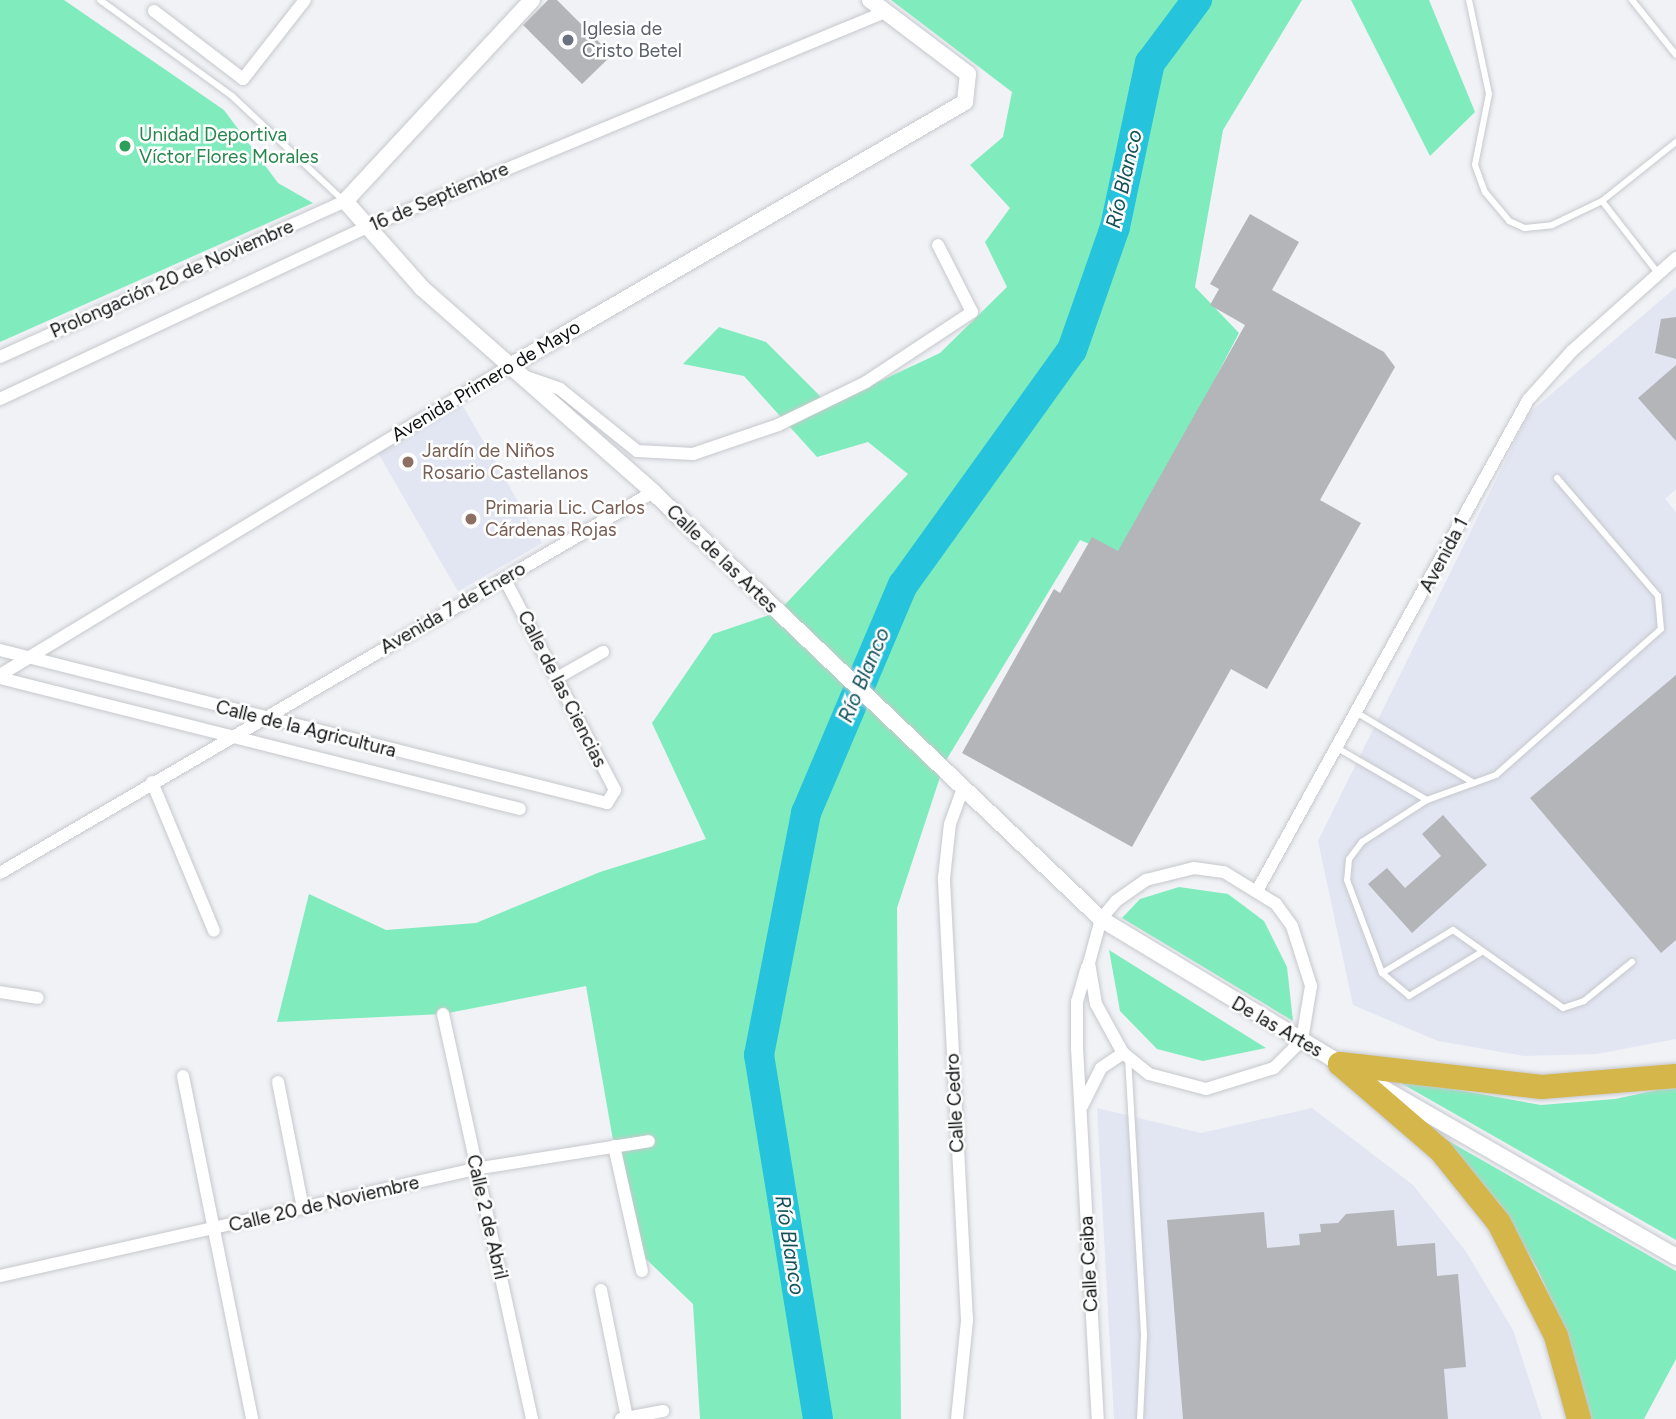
<!DOCTYPE html>
<html>
<head>
<meta charset="utf-8">
<style>
	body { margin:0 }
	#map { position:relative; width:1676px; height:1419px; overflow:hidden; background:#f0f2f6; font-family:Figtree,sans-serif }
	div>[style] { position:absolute }
	[style*='--x'] { left:calc(var(--x)*1px); top:calc(var(--y)*1px); width:calc(var(--w)*1px); rotate:calc(var(--a)*1deg) }
	.built>* { inset:0; background:#e2e6f2; transform-origin:0 0 }
	.green>* { inset:0; background:#80ecbd }
	.river>* { height:30px; margin:-15px; padding:0 15px; transform-origin:15px; border-radius:15px; background:#25c4dc }
	.building>* { inset:0; background:#b3b5b9 }
	.roads { filter:drop-shadow(0 0 2px #c6c8cc) drop-shadow(0 0 2px #c6c8cc) }
	.service>* { height:6px; margin:-3px; padding:0 3px; transform-origin:3px; border-radius:3px; background:#fff }
	.minor>* { height:12px; margin:-6px; padding:0 6px; transform-origin:6px; border-radius:6px; background:#fff }
	.tertiary>* { height:16px; margin:-8px; padding:0 8px; transform-origin:8px; border-radius:8px; background:#fff }
	.motorway>* { height:24px; margin:-12px; padding:0 12px; transform-origin:12px; border-radius:12px; background:#d5b64a }
	.dots>* { width:19px; height:19px; translate:-50% -50%; box-sizing:border-box; border:4px solid #fff; border-radius:50% }
	span { translate:-50% -50%; white-space:nowrap; text-align:center; line-height:1.15; -webkit-text-stroke:5px #fff; paint-order:stroke }
	.worship-label { font-size:19px; color:#5b616d }
	.left { translate:0 -50%; text-align:left }
	.leisure-label { font-size:19px; color:#27864d }
	.street-label { font-size:19px; color:#0f1011 }
	.education-label { font-size:19px; color:#785e54 }
	.water-label { font-size:21px; color:#14515b; font-style:italic }
</style>
</head>
<body>
<div id="map">
	<div class="built">
		<div style="clip-path:polygon(1676px 287px,1676px 489px,1665px 499px,1676px 512px,1676px 1039px,1597px 1054px,1524px 1056px,1438px 1041px,1353px 1005px,1318px 841px,1529px 413px)"></div>
		<div style="left:460px;top:401px;width:164px;height:97px;rotate:60deg"></div>
		<div style="clip-path:polygon(1097px 1108px,1201px 1133px,1312px 1108px,1413px 1185px,1465px 1250px,1513px 1330px,1542px 1419px,1114px 1419px)"></div>
	</div>
	<div class="green">
		<div style="clip-path:polygon(0 0,64px 0,224px 110px,278px 183px,313px 203px,0 342px)"></div>
		<div style="clip-path:polygon(891px 0,1302px 0,1223px 130px,1195px 287px,1239px 333px,1121px 558px,1080px 540px,945px 762px,897px 908px,901px 1419px,700px 1419px,693px 1304px,645px 1258px,614px 1146px,586px 986px,443px 1014px,277px 1022px,309px 894px,386px 930px,476px 923px,600px 872px,706px 839px,652px 723px,713px 634px,778px 612px,908px 474px,868px 442px,817px 457px,744px 376px,683px 364px,719px 327px,766px 342px,829px 405px,940px 353px,1007px 287px,985px 242px,1010px 208px,970px 165px,1003px 137px,1012px 92px)"></div>
		<div style="clip-path:polygon(1351px 0,1429px 0,1475px 112px,1430px 156px)"></div>
		<div style="clip-path:polygon(1179px 887px,1228px 894px,1264px 921px,1287px 967px,1293px 1021px,1122px 918px,1140px 899px)"></div>
		<div style="clip-path:polygon(1109px 950px,1266px 1048px,1203px 1061px,1157px 1049px,1120px 1011px)"></div>
		<div style="clip-path:polygon(1392px 1078px,1541px 1105px,1615px 1099px,1676px 1086px,1676px 1240px)"></div>
		<div style="clip-path:polygon(1445px 1139px,1676px 1271px,1676px 1359px,1644px 1419px,1588px 1419px,1560px 1318px,1538px 1270px,1500px 1204px)"></div>
	</div>
	<div class="river">
		<div style="--x:818;--y:1419;--w:369;--a:-99.2"></div>
		<div style="--x:759;--y:1055;--w:247;--a:-79"></div>
		<div style="--x:806;--y:813;--w:248;--a:-67"></div>
		<div style="--x:903;--y:585;--w:289;--a:-54.3"></div>
		<div style="--x:1072;--y:350;--w:130;--a:-70.7"></div>
		<div style="--x:1115;--y:227;--w:168;--a:-78"></div>
		<div style="--x:1150;--y:63;--w:79;--a:-53.3"></div>
	</div>
	<div class="building">
		<div style="clip-path:polygon(548px 0,557px 0,612px 55px,582px 84px,523px 25px)"></div>
		<div style="clip-path:polygon(1250px 214px,1299px 242px,1272px 290px,1384px 352px,1395px 367px,1320px 500px,1361px 523px,1267px 689px,1231px 669px,1132px 847px,962px 753px,1054px 589px,1060px 593px,1092px 537px,1118px 551px,1245px 325px,1210px 305px,1219px 289px,1210px 284px)"></div>
		<div style="clip-path:polygon(1676px 317px,1676px 359px,1655px 353px,1661px 319px)"></div>
		<div style="clip-path:polygon(1676px 365px,1676px 441px,1638px 398px)"></div>
		<div style="clip-path:polygon(1676px 675px,1676px 940px,1661px 953px,1530px 798px)"></div>
		<div style="clip-path:polygon(1443px 815px,1487px 865px,1412px 933px,1368px 884px,1387px 868px,1405px 888px,1441px 856px,1422px 834px)"></div>
		<div style="clip-path:polygon(1394px 1210px,1397px 1246px,1435px 1243px,1437px 1276px,1458px 1274px,1466px 1367px,1444px 1369px,1448px 1419px,1183px 1419px,1167px 1220px,1264px 1212px,1267px 1248px,1300px 1245px,1299px 1234px,1321px 1232px,1320px 1224px,1338px 1223px,1346px 1214px)"></div>
	</div>
	<div class="roads">
		<div class="service">
			<div style="--x:100;--y:0;--w:163;--a:36"></div>
			<div style="--x:232;--y:96;--w:154;--a:43.2"></div>
			<div style="--x:1469;--y:0;--w:96;--a:78"></div>
			<div style="--x:1489;--y:94;--w:72;--a:101.2"></div>
			<div style="--x:1475;--y:165;--w:29;--a:70"></div>
			<div style="--x:1485;--y:192;--w:38;--a:50"></div>
			<div style="--x:1509;--y:221;--w:17;--a:24"></div>
			<div style="--x:1525;--y:228;--w:27;--a:-6"></div>
			<div style="--x:1552;--y:225;--w:55;--a:-25.6"></div>
			<div style="--x:1602;--y:201;--w:95;--a:-38.6"></div>
			<div style="--x:1632;--y:0;--w:70;--a:51.3"></div>
			<div style="--x:1602;--y:201;--w:91;--a:52.1"></div>
			<div style="--x:1557;--y:478;--w:155;--a:49.4"></div>
			<div style="--x:1658;--y:596;--w:33;--a:85"></div>
			<div style="--x:1661;--y:629;--w:220;--a:138.5"></div>
			<div style="--x:1496;--y:775;--w:73;--a:160.1"></div>
			<div style="--x:1427;--y:800;--w:77;--a:147.1"></div>
			<div style="--x:1362;--y:842;--w:21;--a:127"></div>
			<div style="--x:1349;--y:859;--w:21;--a:95"></div>
			<div style="--x:1347;--y:880;--w:99;--a:69.4"></div>
			<div style="--x:1382;--y:973;--w:83;--a:-31.2"></div>
			<div style="--x:1453;--y:930;--w:135;--a:35.3"></div>
			<div style="--x:1563;--y:1008;--w:22;--a:-18"></div>
			<div style="--x:1584;--y:1001;--w:62;--a:-39.1"></div>
			<div style="--x:1359;--y:714;--w:134;--a:31"></div>
			<div style="--x:1339;--y:749;--w:102;--a:30.1"></div>
			<div style="--x:1382;--y:973;--w:35;--a:40"></div>
			<div style="--x:1409;--y:996;--w:83;--a:-31.2"></div>
			<div style="--x:1128;--y:1057;--w:278;--a:86.7"></div>
			<div style="--x:1144;--y:1335;--w:84;--a:92.7"></div>
		</div>
		<div class="minor">
			<div style="--x:154;--y:11;--w:112;--a:37.4"></div>
			<div style="--x:243;--y:79;--w:100;--a:-51.9"></div>
			<div style="--x:0;--y:357;--w:379;--a:-24.3"></div>
			<div style="--x:526;--y:377;--w:36;--a:19"></div>
			<div style="--x:560;--y:389;--w:99;--a:38.8"></div>
			<div style="--x:637;--y:451;--w:56;--a:3.1"></div>
			<div style="--x:693;--y:454;--w:90;--a:-18.8"></div>
			<div style="--x:778;--y:425;--w:98;--a:-26"></div>
			<div style="--x:866;--y:382;--w:127;--a:-33.4"></div>
			<div style="--x:972;--y:312;--w:75;--a:-116.9"></div>
			<div style="--x:0;--y:399;--w:403;--a:-25.1"></div>
			<div style="--x:365;--y:228;--w:563;--a:-22.56"></div>
			<div style="--x:0;--y:650;--w:626;--a:14.15"></div>
			<div style="--x:607;--y:803;--w:15;--a:-58"></div>
			<div style="--x:615;--y:790;--w:239;--a:-117.6"></div>
			<div style="--x:0;--y:675;--w:596;--a:-31.21"></div>
			<div style="--x:0;--y:678;--w:536;--a:14.14"></div>
			<div style="--x:557;--y:678;--w:53;--a:-29.5"></div>
			<div style="--x:152;--y:782;--w:161;--a:67.4"></div>
			<div style="--x:1194;--y:868;--w:30;--a:8"></div>
			<div style="--x:1224;--y:872;--w:61;--a:31.6"></div>
			<div style="--x:1276;--y:904;--w:27;--a:54"></div>
			<div style="--x:1292;--y:926;--w:63;--a:72.4"></div>
			<div style="--x:1311;--y:986;--w:55;--a:99.5"></div>
			<div style="--x:1302;--y:1040;--w:40;--a:135"></div>
			<div style="--x:1274;--y:1068;--w:71;--a:162.8"></div>
			<div style="--x:1206;--y:1089;--w:59;--a:-165.3"></div>
			<div style="--x:1149;--y:1074;--w:33;--a:-141"></div>
			<div style="--x:1123;--y:1053;--w:56;--a:-118.9"></div>
			<div style="--x:1096;--y:1004;--w:42;--a:-99.7"></div>
			<div style="--x:1089;--y:963;--w:46;--a:-74.7"></div>
			<div style="--x:1101;--y:919;--w:23;--a:-50"></div>
			<div style="--x:1116;--y:901;--w:37;--a:-35"></div>
			<div style="--x:1146;--y:880;--w:49;--a:-14"></div>
			<div style="--x:0;--y:873;--w:756;--a:-30.26"></div>
			<div style="--x:1258;--y:889;--w:559;--a:-61.09"></div>
			<div style="--x:1528;--y:400;--w:66;--a:-48.1"></div>
			<div style="--x:1572;--y:351;--w:140;--a:-41.8"></div>
			<div style="--x:1087;--y:967;--w:35;--a:106"></div>
			<div style="--x:1077;--y:1001;--w:47;--a:90"></div>
			<div style="--x:1077;--y:1048;--w:372;--a:86.8"></div>
			<div style="--x:0;--y:992;--w:38;--a:9"></div>
			<div style="--x:443;--y:1014;--w:415;--a:77.6"></div>
			<div style="--x:183;--y:1076;--w:350;--a:78.6"></div>
			<div style="--x:278;--y:1082;--w:128;--a:78.8"></div>
			<div style="--x:1082;--y:1106;--w:42;--a:-63.4"></div>
			<div style="--x:1101;--y:1068;--w:27;--a:-34"></div>
			<div style="--x:614;--y:1146;--w:128;--a:77.4"></div>
			<div style="--x:0;--y:1276;--w:487;--a:-12.7"></div>
			<div style="--x:475;--y:1169;--w:176;--a:-9.1"></div>
			<div style="--x:601;--y:1290;--w:131;--a:78.5"></div>
			<div style="--x:621;--y:1419;--w:43;--a:-10.8"></div>
			<div style="--x:957;--y:1419;--w:100;--a:-84.2"></div>
			<div style="--x:967;--y:1320;--w:443;--a:-93"></div>
			<div style="--x:944;--y:878;--w:54;--a:-83.7"></div>
			<div style="--x:950;--y:824;--w:38;--a:-70"></div>
		</div>
		<div class="tertiary">
			<div style="--x:532;--y:0;--w:275;--a:132.9"></div>
			<div style="--x:345;--y:201;--w:116;--a:48.5"></div>
			<div style="--x:422;--y:288;--w:308;--a:41.4"></div>
			<div style="--x:653;--y:492;--w:619;--a:43.63"></div>
			<div style="--x:1101;--y:919;--w:288;--a:31.1"></div>
			<div style="--x:510;--y:366;--w:526;--a:-30.12"></div>
			<div style="--x:965;--y:102;--w:28;--a:-84"></div>
			<div style="--x:968;--y:74;--w:123;--a:-142.9"></div>
			<div style="--x:1379;--y:1086;--w:343;--a:29.9"></div>
		</div>
		<div class="motorway">
			<div style="--x:1340;--y:1064;--w:133;--a:40.7"></div>
			<div style="--x:1441;--y:1151;--w:92;--a:51.1"></div>
			<div style="--x:1499;--y:1223;--w:127;--a:63.2"></div>
			<div style="--x:1556;--y:1336;--w:86;--a:74.5"></div>
			<div style="--x:1340;--y:1064;--w:203;--a:6.5"></div>
			<div style="--x:1542;--y:1087;--w:134;--a:-4.7"></div>
		</div>
	</div>
	<div class="dots">
		<div style="left:568px;top:40px;background:#6b7280"></div>
		<div style="left:125px;top:146px;background:#2e9e5b"></div>
		<div style="left:408px;top:462px;background:#8d6e63"></div>
		<div style="left:471px;top:519px;background:#8d6e63"></div>
	</div>
	<div class="worship-label">
		<span class="left" style="left:582px;top:40px">Iglesia de<br>Cristo Betel</span>
	</div>
	<div class="leisure-label">
		<span class="left" style="left:139px;top:146px">Unidad Deportiva<br>Víctor Flores Morales</span>
	</div>
	<div class="street-label">
		<span style="left:439px;top:197px;rotate:-23deg">16 de Septiembre</span>
		<span style="left:172px;top:279px;rotate:-24deg">Prolongación 20 de Noviembre</span>
		<span style="left:486px;top:381px;rotate:-31deg">Avenida Primero de Mayo</span>
		<span style="left:1444px;top:555px;rotate:-62deg">Avenida 1</span>
		<span style="left:722px;top:559px;rotate:44deg">Calle de las Artes</span>
		<span style="left:453px;top:608px;rotate:-30deg">Avenida 7 de Enero</span>
		<span style="left:562px;top:689px;rotate:63deg">Calle de las Ciencias</span>
		<span style="left:306px;top:729px;rotate:14deg">Calle de la Agricultura</span>
		<span style="left:1277px;top:1027px;rotate:30deg">De las Artes</span>
		<span style="left:955px;top:1103px;rotate:-93deg">Calle Cedro</span>
		<span style="left:324px;top:1204px;rotate:-13deg">Calle 20 de Noviembre</span>
		<span style="left:487px;top:1217px;rotate:77deg">Calle 2 de Abril</span>
		<span style="left:1089px;top:1264px;rotate:-93deg">Calle Ceiba</span>
	</div>
	<div class="education-label">
		<span class="left" style="left:422px;top:462px">Jardín de Niños<br>Rosario Castellanos</span>
		<span class="left" style="left:485px;top:519px">Primaria Lic. Carlos<br>Cárdenas Rojas</span>
	</div>
	<div class="water-label">
		<span style="left:1124px;top:179px;rotate:-77deg">Río Blanco</span>
		<span style="left:864px;top:675px;rotate:-67deg">Río Blanco</span>
		<span style="left:790px;top:1245px;rotate:81deg">Río Blanco</span>
	</div>
</div>
</body>
</html>
